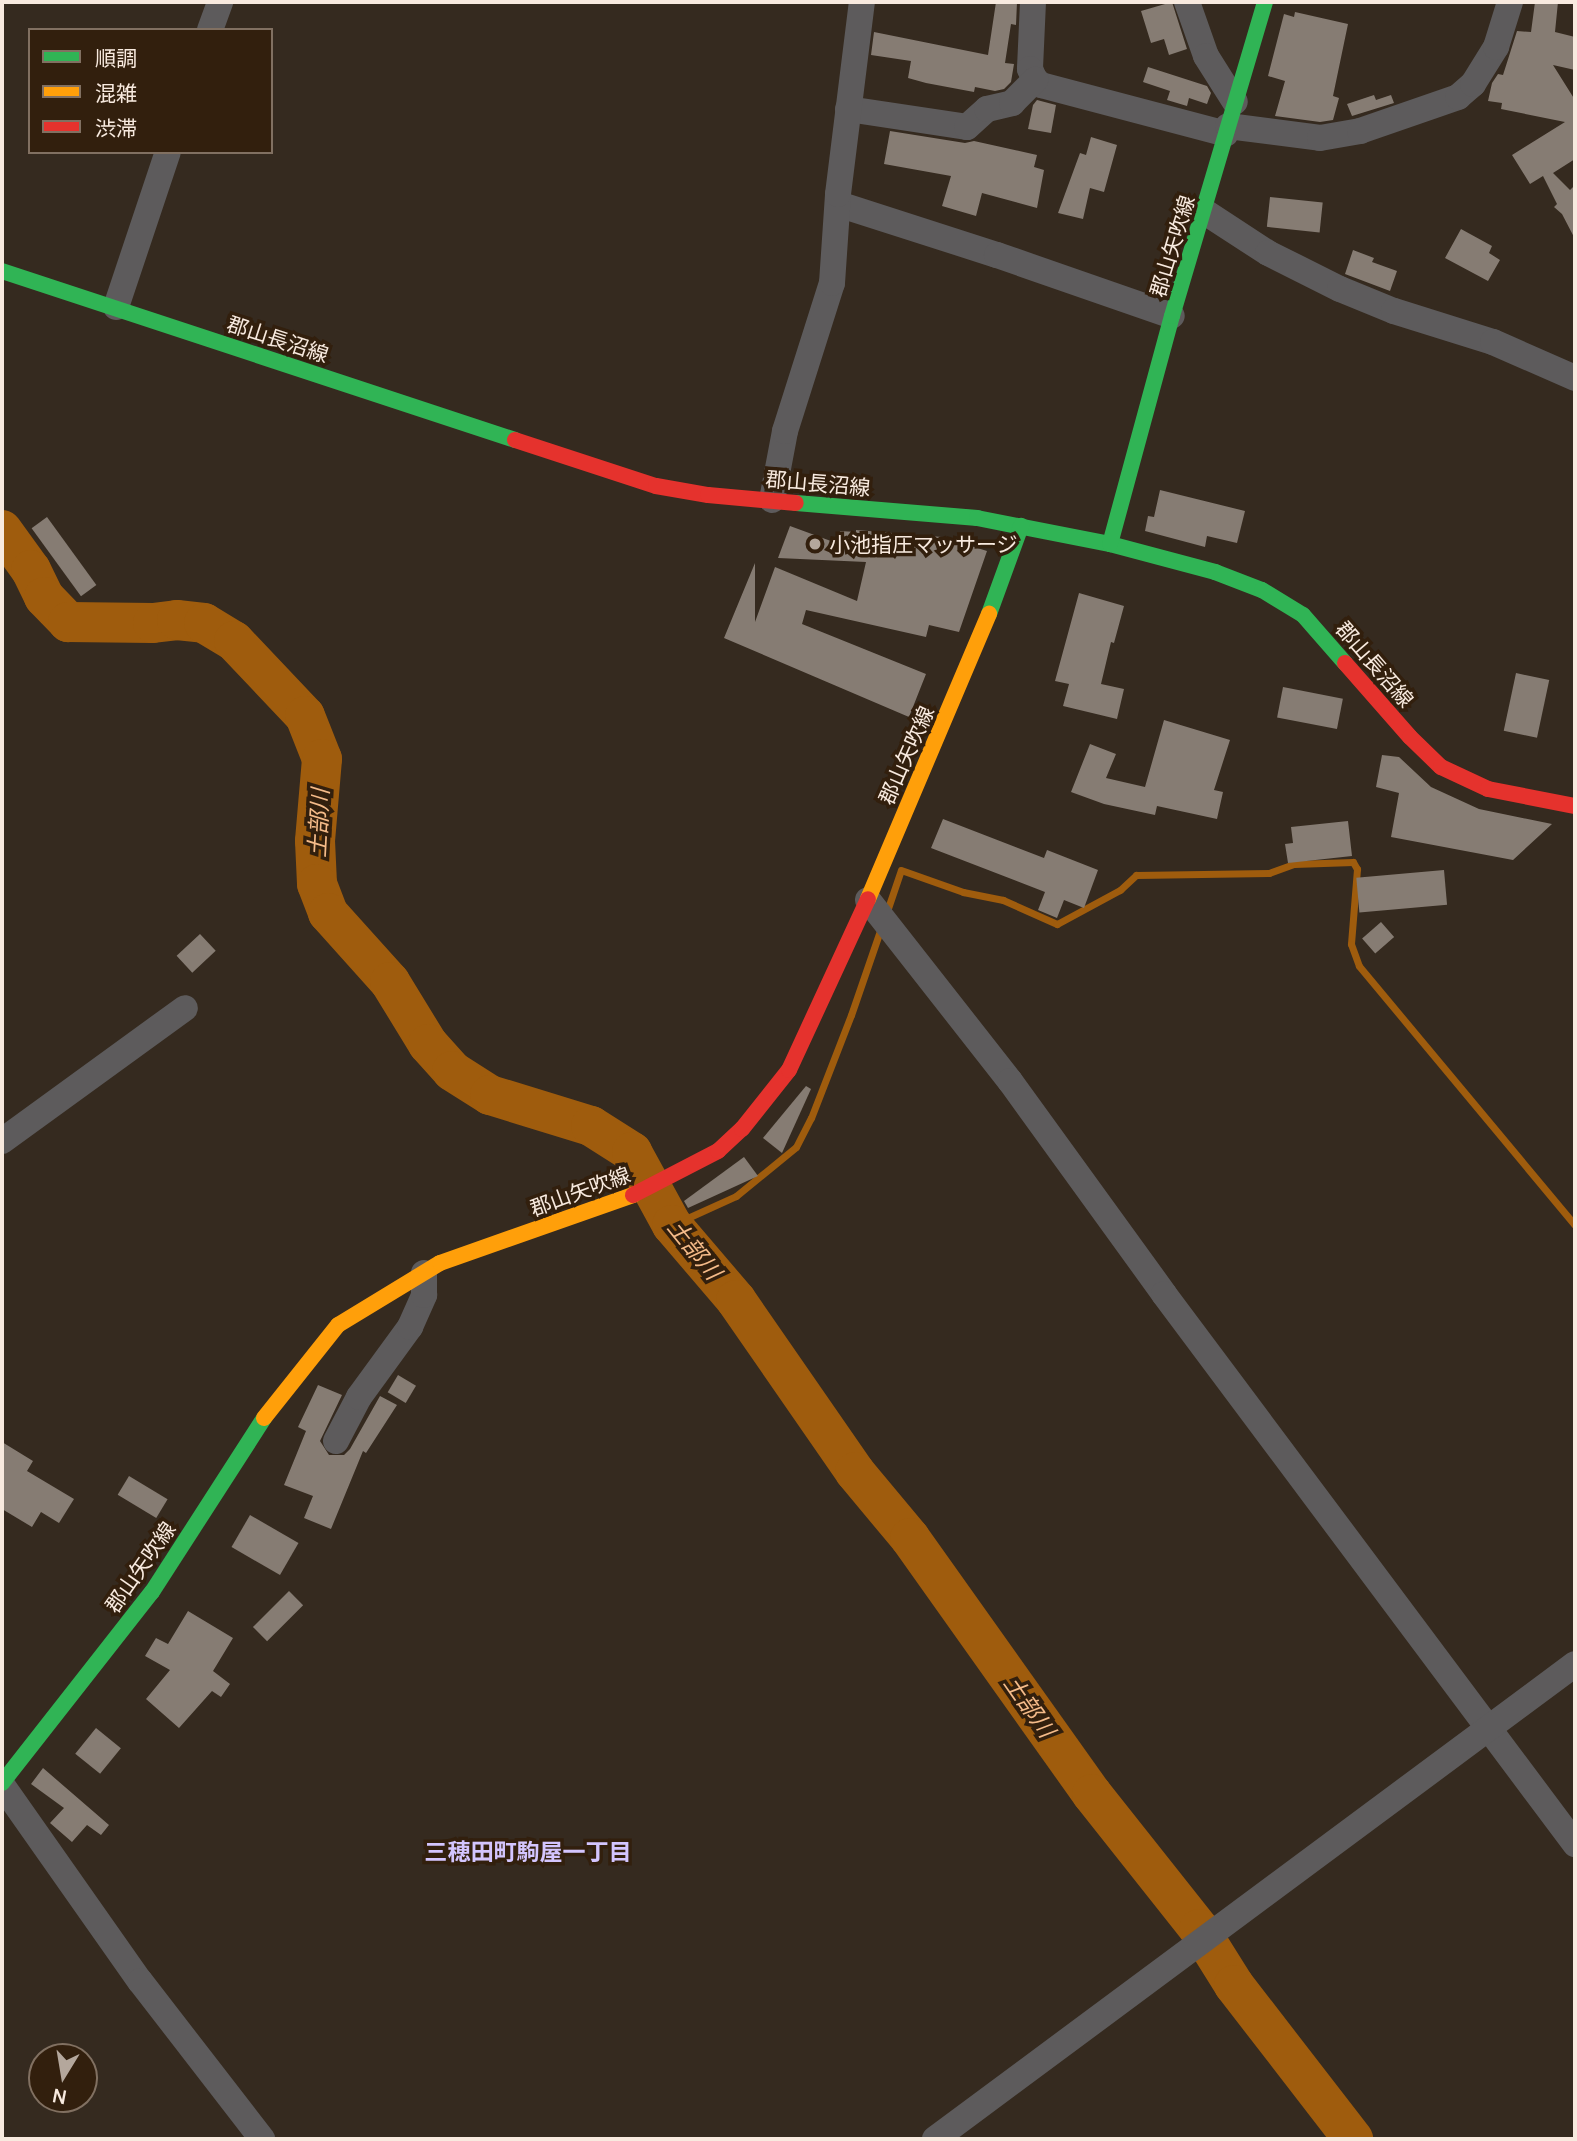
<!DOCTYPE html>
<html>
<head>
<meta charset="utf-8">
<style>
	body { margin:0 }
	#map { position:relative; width:1577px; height:2141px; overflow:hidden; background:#352a1f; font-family:Manrope,"Noto Sans JP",sans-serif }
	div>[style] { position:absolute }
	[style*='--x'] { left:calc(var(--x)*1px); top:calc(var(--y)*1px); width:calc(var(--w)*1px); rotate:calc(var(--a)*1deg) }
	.stream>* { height:7px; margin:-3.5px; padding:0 3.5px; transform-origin:3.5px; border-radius:3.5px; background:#9f5c0d }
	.river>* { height:40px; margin:-20px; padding:0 20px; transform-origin:20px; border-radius:20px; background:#9f5c0d }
	.building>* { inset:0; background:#867c73; transform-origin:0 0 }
	.street>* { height:26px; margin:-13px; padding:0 13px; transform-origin:13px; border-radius:13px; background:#5d5b5c }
	.fast>* { height:16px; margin:-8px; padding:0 8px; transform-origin:8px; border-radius:8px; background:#30b455 }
	.slow>* { height:16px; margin:-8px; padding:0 8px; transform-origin:8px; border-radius:8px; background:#ff9f0a }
	.jam>* { height:16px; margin:-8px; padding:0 8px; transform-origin:8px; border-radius:8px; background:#e5322d }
	.dots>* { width:19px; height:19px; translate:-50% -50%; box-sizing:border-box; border:4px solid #321f0d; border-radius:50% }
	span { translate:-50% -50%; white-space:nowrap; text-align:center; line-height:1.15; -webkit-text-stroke:7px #321f0d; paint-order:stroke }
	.street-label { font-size:21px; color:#f8eadf }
	.poi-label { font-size:21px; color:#f8eadf }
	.left { translate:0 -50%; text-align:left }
	.water-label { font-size:23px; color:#f5bb89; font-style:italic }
	.neighbourhood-label { font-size:23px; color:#d3c5fe; font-weight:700 }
	.frame { position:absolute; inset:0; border:4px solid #f8eadf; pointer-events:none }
	.legend { position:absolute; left:28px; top:28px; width:245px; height:126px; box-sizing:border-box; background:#321f0d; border:2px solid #817061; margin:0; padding:9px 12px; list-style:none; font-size:21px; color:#f8eadf }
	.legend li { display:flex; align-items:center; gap:14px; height:35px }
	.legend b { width:35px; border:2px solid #817061 }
	.north { position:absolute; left:28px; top:2043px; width:70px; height:70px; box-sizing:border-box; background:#321f0d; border:2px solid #817061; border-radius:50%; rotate:191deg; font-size:19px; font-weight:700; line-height:28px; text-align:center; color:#f8eadf }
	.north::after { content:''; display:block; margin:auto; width:24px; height:32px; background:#b4a79c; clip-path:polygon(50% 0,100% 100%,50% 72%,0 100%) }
</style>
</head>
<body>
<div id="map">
	<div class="stream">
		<div style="--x:886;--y:914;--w:46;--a:-71.2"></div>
		<div style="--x:901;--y:870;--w:66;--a:19.5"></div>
		<div style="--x:963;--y:892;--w:41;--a:11.3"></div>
		<div style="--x:1003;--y:900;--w:59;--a:24"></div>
		<div style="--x:1057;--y:924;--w:72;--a:-28.4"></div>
		<div style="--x:1120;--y:890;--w:22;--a:-43"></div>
		<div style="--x:1136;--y:875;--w:133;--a:-0.9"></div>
		<div style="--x:1269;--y:873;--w:27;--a:-20"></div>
		<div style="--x:1294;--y:864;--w:59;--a:-1.9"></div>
		<div style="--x:1353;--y:862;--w:8;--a:60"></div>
		<div style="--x:1357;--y:869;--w:75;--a:94.6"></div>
		<div style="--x:1351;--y:944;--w:23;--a:70"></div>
		<div style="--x:1359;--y:966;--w:337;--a:50.2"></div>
		<div style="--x:672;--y:1225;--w:70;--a:-24.4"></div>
		<div style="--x:736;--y:1196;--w:77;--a:-39.2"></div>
		<div style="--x:796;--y:1147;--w:33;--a:-63"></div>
		<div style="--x:811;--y:1118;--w:110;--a:-68.8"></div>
		<div style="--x:851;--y:1015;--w:92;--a:-71"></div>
	</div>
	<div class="river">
		<div style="--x:2;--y:530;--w:49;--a:54.1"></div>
		<div style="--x:31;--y:570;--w:30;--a:64"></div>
		<div style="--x:44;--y:597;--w:35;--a:46"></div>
		<div style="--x:68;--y:622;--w:85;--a:0.7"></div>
		<div style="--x:153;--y:623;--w:24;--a:-7"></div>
		<div style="--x:177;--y:620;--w:27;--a:6"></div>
		<div style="--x:204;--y:623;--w:35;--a:31"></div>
		<div style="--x:234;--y:641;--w:103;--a:46.6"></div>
		<div style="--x:305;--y:716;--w:46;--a:68.4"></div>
		<div style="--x:322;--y:759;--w:82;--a:94.9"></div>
		<div style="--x:315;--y:841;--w:43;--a:87.3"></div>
		<div style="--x:317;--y:884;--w:31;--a:69"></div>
		<div style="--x:328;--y:913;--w:93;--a:48.1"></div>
		<div style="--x:390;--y:982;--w:73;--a:58.5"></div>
		<div style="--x:428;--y:1044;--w:36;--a:48"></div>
		<div style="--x:452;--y:1071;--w:45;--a:32.3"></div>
		<div style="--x:490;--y:1095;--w:106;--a:17.1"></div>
		<div style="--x:591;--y:1126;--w:49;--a:32.4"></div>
		<div style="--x:632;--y:1152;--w:83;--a:61.3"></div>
		<div style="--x:672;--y:1225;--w:99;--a:49.5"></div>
		<div style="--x:736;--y:1300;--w:209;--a:55.3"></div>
		<div style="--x:855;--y:1472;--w:86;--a:50.2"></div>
		<div style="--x:910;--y:1538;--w:314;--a:54.6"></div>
		<div style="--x:1092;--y:1794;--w:172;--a:51.6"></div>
		<div style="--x:1199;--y:1929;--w:66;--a:58"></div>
		<div style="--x:1234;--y:1985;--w:195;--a:52.3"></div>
	</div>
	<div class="building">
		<div style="clip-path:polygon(996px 2px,1017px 2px,1016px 25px,1011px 24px,1005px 63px,1014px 64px,1011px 82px,1004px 89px,995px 91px,975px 87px,974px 92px,926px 83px,908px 78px,911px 61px,871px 55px,874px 32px,988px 55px)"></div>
		<div style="clip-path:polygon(1172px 2px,1187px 49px,1169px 55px,1164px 39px,1151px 43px,1141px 11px)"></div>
		<div style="clip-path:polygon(1535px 2px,1558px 2px,1555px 32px,1575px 37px,1575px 70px,1553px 65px,1575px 100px,1575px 159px,1553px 173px,1570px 190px,1575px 185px,1575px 239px,1562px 214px,1554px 207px,1557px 204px,1543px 176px,1530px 184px,1512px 155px,1565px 122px,1501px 109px,1502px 103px,1488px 101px,1492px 83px,1498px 74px,1503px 75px,1517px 31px,1531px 32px)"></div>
		<div style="clip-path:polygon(1295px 12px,1348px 24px,1333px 96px,1339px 98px,1333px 120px,1320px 122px,1275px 116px,1285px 81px,1268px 76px,1284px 14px,1294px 17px)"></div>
		<div style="clip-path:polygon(1148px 67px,1207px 86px,1211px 93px,1207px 104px,1189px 98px,1187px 106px,1167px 100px,1170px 91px,1143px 82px)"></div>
		<div style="clip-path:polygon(1374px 95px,1376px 100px,1391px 95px,1394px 103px,1352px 116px,1347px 104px)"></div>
		<div style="clip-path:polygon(1037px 100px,1056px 105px,1051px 133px,1028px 129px,1033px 105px)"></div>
		<div style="clip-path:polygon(890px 131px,965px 143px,974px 141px,1037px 155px,1034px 167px,1044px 170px,1037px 208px,982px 193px,976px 216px,942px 206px,951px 176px,884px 164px)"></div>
		<div style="clip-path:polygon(1091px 137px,1117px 145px,1104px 192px,1090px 188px,1083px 219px,1058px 213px,1080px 153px,1086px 155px)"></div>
		<div style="left:1270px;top:197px;width:53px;height:30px;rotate:6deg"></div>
		<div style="clip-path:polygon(1461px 229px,1492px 246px,1489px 253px,1500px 260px,1488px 281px,1445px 258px)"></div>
		<div style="clip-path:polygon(1353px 250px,1374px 258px,1372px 262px,1397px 271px,1390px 291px,1345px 274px)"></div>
		<div style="clip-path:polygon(1160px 490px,1245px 511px,1237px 543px,1207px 536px,1205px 547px,1145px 531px,1148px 516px,1154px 517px)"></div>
		<div style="left:47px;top:517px;width:84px;height:19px;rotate:54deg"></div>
		<div style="clip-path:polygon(790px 526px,839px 544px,840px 531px,856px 532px,856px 530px,942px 537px,987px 551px,959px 632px,929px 625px,926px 637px,806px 610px,802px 624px,926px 674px,909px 717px,724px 638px,755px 563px,755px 622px,775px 567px,857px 601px,866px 562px,778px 558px)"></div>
		<div style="clip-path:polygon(1079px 593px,1124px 606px,1114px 643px,1111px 642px,1101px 684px,1124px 689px,1117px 719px,1063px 706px,1069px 684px,1055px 681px)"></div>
		<div style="left:1516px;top:673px;width:34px;height:59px;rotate:12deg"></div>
		<div style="left:1283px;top:687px;width:61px;height:31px;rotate:11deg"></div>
		<div style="clip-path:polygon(1164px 720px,1230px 740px,1214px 790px,1223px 792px,1217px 819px,1157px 806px,1155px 815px,1104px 804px,1071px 792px,1090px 744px,1116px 754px,1106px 778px,1145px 787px)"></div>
		<div style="clip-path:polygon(1382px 755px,1399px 757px,1431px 787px,1479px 809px,1552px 824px,1513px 860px,1391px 837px,1399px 793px,1376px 787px)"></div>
		<div style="clip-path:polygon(943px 819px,1044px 858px,1047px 850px,1098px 870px,1084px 908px,1064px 900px,1057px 918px,1038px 910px,1045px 892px,931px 848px)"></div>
		<div style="clip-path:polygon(1348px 821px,1352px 856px,1288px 863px,1285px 844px,1293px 843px,1291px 827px)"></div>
		<div style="left:1444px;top:870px;width:35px;height:88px;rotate:85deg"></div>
		<div style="left:1381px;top:922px;width:20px;height:25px;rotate:49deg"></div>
		<div style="left:200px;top:934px;width:23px;height:32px;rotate:47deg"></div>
		<div style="clip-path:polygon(806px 1086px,811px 1089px,782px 1153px,763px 1138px)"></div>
		<div style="clip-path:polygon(744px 1157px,758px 1176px,688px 1208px,684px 1201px)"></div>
		<div style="left:398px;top:1375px;width:21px;height:20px;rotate:31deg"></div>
		<div style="clip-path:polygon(318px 1385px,342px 1395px,320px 1441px,329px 1455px,344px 1455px,350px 1449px,380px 1396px,397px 1405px,366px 1453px,363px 1451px,331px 1529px,304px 1518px,313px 1496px,284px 1485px,306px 1431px,298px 1427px)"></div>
		<div style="clip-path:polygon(2px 1442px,33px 1461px,27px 1471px,74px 1499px,59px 1523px,41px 1512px,32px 1527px,2px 1509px)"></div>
		<div style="left:129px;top:1476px;width:45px;height:22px;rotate:31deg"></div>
		<div style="left:250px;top:1515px;width:56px;height:37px;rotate:30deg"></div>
		<div style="left:289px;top:1591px;width:20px;height:51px;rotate:45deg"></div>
		<div style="clip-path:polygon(188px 1611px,233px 1638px,213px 1671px,230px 1684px,221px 1697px,212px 1691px,179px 1728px,146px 1699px,170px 1670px,145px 1656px,156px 1638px,168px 1644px)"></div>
		<div style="left:96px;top:1728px;width:32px;height:33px;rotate:39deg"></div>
		<div style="clip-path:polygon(43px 1768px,109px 1825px,101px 1835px,87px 1825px,72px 1842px,50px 1823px,64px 1808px,31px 1784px)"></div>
	</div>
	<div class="street">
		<div style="--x:1033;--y:2;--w:67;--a:92.6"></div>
		<div style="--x:1030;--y:69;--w:12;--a:66"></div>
		<div style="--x:1035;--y:80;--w:8;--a:40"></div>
		<div style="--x:1041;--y:85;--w:191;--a:14.8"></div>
		<div style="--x:1187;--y:2;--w:57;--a:70.6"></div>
		<div style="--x:1206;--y:56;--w:54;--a:57.8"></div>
		<div style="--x:210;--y:30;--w:30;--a:-70"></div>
		<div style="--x:848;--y:109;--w:120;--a:8.6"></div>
		<div style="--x:967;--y:127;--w:27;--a:-42"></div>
		<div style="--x:987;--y:109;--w:26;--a:-13"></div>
		<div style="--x:1012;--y:103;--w:33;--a:-45"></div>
		<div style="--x:1228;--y:126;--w:93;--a:7.4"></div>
		<div style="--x:1320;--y:138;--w:41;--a:-9.9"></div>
		<div style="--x:1360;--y:131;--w:104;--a:-19.1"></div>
		<div style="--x:1458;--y:97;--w:20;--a:-41"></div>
		<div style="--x:1473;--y:84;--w:44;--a:-58.1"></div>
		<div style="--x:1496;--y:47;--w:47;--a:-72.7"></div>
		<div style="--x:838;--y:204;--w:167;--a:17.8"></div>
		<div style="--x:997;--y:255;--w:185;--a:19.2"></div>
		<div style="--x:1205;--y:212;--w:75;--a:33.1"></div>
		<div style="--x:1268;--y:253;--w:80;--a:26.6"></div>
		<div style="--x:1340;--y:289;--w:58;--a:22.2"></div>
		<div style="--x:1394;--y:311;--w:104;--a:17.4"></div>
		<div style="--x:1493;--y:342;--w:90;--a:23.7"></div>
		<div style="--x:116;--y:307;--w:163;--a:-71.5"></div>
		<div style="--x:772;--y:500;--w:70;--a:-79.3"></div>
		<div style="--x:785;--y:431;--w:155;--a:-72.4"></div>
		<div style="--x:832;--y:283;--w:89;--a:-86.1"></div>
		<div style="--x:838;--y:194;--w:193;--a:-82.9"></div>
		<div style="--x:868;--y:900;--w:230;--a:51.9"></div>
		<div style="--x:1010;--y:1081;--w:263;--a:54.1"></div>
		<div style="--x:1164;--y:1294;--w:687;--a:53.23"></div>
		<div style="--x:2;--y:1141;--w:226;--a:-36"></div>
		<div style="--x:336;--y:1441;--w:50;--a:-62.4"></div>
		<div style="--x:359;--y:1397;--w:87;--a:-53.9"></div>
		<div style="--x:410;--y:1327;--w:35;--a:-66"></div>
		<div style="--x:424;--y:1295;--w:22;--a:-90"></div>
		<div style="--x:2;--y:1785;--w:240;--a:54.9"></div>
		<div style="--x:140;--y:1981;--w:200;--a:52.3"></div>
		<div style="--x:935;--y:2139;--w:797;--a:-36.58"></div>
	</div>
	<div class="fast">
		<div style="--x:2;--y:271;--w:540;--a:18.23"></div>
		<div style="--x:796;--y:503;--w:182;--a:4.7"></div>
		<div style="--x:977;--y:518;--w:136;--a:11.1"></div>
		<div style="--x:1110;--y:544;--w:109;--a:14.9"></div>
		<div style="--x:1215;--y:572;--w:50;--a:21"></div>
		<div style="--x:1262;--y:590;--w:48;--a:31.4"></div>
		<div style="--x:1303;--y:615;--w:64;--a:48.8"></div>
		<div style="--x:1110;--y:544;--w:236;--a:-74.8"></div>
		<div style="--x:1172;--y:316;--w:327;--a:-73.5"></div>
		<div style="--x:989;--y:614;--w:94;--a:-70"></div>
		<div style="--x:2;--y:1783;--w:243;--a:-51.9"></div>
		<div style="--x:152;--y:1592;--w:207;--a:-57.2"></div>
	</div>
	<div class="slow">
		<div style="--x:868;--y:899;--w:310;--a:-67"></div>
		<div style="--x:264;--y:1418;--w:119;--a:-51.5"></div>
		<div style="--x:338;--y:1325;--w:119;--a:-31.3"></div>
		<div style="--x:440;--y:1263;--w:205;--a:-19.4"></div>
	</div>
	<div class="jam">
		<div style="--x:515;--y:440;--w:148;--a:18.1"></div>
		<div style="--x:656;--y:486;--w:53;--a:9.8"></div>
		<div style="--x:708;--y:495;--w:88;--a:5.2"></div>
		<div style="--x:1345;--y:663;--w:98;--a:48.7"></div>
		<div style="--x:1410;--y:737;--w:43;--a:44.1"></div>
		<div style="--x:1441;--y:767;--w:52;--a:25.1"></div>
		<div style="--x:1488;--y:789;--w:89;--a:11.1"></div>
		<div style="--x:633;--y:1195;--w:96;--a:-27.4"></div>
		<div style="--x:718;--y:1151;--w:33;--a:-43"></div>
		<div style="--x:742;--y:1129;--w:75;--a:-51.5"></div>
		<div style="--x:789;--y:1070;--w:188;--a:-65.2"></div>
	</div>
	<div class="dots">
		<div style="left:815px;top:544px;background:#b4a79c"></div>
	</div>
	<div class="street-label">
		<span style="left:1172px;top:246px;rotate:-73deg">郡山矢吹線</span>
		<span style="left:278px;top:339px;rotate:18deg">郡山長沼線</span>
		<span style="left:818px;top:483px;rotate:5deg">郡山長沼線</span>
		<span style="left:1375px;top:664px;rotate:49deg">郡山長沼線</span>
		<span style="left:906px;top:755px;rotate:-66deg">郡山矢吹線</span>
		<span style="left:580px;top:1191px;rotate:-20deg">郡山矢吹線</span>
		<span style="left:140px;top:1567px;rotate:-55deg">郡山矢吹線</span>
	</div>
	<div class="poi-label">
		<span class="left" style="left:829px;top:544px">小池指圧マッサージ</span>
	</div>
	<div class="water-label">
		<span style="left:318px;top:823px;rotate:-87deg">土部川</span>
		<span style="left:695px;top:1249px;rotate:51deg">土部川</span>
		<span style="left:1030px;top:1706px;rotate:55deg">土部川</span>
	</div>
	<div class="neighbourhood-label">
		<span style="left:528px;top:1851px">三穂田町駒屋一丁目</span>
	</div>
	<div class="frame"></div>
	<ul class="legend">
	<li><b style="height:9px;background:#30b455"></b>順調</li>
	<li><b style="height:9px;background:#ff9f0a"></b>混雑</li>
	<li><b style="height:9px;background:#e5322d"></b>渋滞</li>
	</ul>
	<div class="north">N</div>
</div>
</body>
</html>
